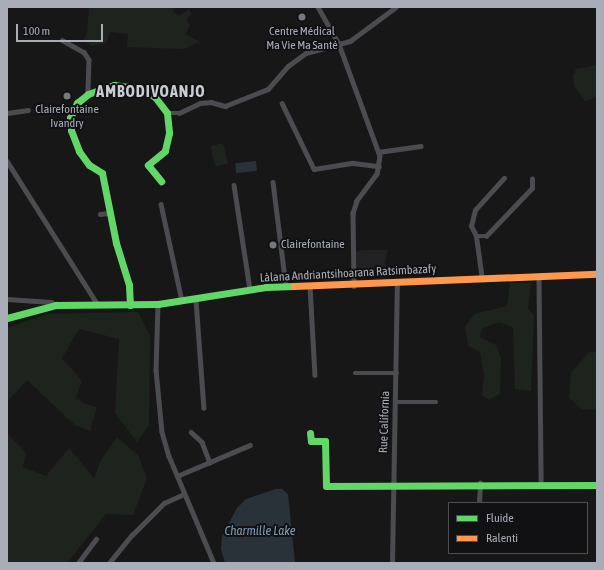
<!DOCTYPE html>
<html>
<head>
<meta charset="utf-8">
<style>
	body { margin:0 }
	#map { position:relative; width:604px; height:570px; overflow:hidden; background:#171717; font-family:"Asap Condensed",sans-serif }
	div>[style] { position:absolute }
	[style*='--x'] { left:calc(var(--x)*1px); top:calc(var(--y)*1px); width:calc(var(--w)*1px); rotate:calc(var(--a)*1deg) }
	.built>* { inset:0; background:#212123 }
	.green>* { inset:0; background:#1d241e; transform-origin:0 0 }
	.water>* { inset:0; background:#2a3239; transform-origin:0 0 }
	.street>* { height:4.5px; margin:-2.25px; padding:0 2.25px; transform-origin:2.25px; border-radius:2.25px; background:#4b4c50 }
	.fast>* { height:7px; margin:-3.5px; padding:0 3.5px; transform-origin:3.5px; border-radius:3.5px; background:#63d668 }
	.slow>* { height:7px; margin:-3.5px; padding:0 3.5px; transform-origin:3.5px; border-radius:3.5px; background:#ff974d }
	.dots>* { width:11px; height:11px; translate:-50% -50%; box-sizing:border-box; border:2px solid #111113; border-radius:50% }
	span { translate:-50% -50%; white-space:nowrap; text-align:center; line-height:1.15; -webkit-text-stroke:4px #111113; paint-order:stroke }
	.poi-label { font-size:12px; color:#a8adb8 }
	.left { translate:0 -50%; text-align:left }
	.street-label { font-size:12px; color:#a8adb8 }
	.water-label { font-size:13px; color:#7f9bb3; font-style:italic }
	.district-label { font-size:16px; color:#c9ccd4; font-weight:700; letter-spacing:1px }
	.frame { position:absolute; inset:0; border:8px solid #a8adb8; pointer-events:none }
	.legend { position:absolute; left:448px; top:502px; width:140px; height:52px; box-sizing:border-box; background:#111113; border:1px solid #4d4f55; margin:0; padding:5px 7px; list-style:none; font-size:12px; color:#a8adb8 }
	.legend li { display:flex; align-items:center; gap:8px; height:20px }
	.legend b { width:20px; border:1px solid #4d4f55 }
	.scale { position:absolute; left:16px; top:24px; width:87px; height:18px; box-sizing:border-box; border:2px solid #a8adb8; border-top:0; padding-left:5px; font-size:12px; line-height:14px; white-space:nowrap; color:#a8adb8; -webkit-text-stroke:3px #111113; paint-order:stroke }
</style>
</head>
<body>
<div id="map">
	<div class="built">
		<div style="clip-path:polygon(362px 250px,388px 250px,385px 262px,388px 275px,362px 278px,357px 270px,356px 252px)"></div>
	</div>
	<div class="green">
		<div style="clip-path:polygon(89px 7px,173px 7px,174px 13px,179px 16px,189px 9px,192px 14px,186px 19px,190px 25px,186px 34px,199px 42px,184px 49px,127px 47px,128px 34px,110px 32px,107px 43px,91px 46px,83px 40px,87px 34px)"></div>
		<div style="clip-path:polygon(597px 65px,597px 97px,585px 101px,574px 86px,573px 76px,576px 69px)"></div>
		<div style="left:223px;top:143px;width:21px;height:13px;rotate:76deg"></div>
		<div style="clip-path:polygon(510px 283px,531px 283px,528px 309px,534px 315px,531px 391px,515px 389px,513px 327px,499px 322px,483px 328px,479px 337px,496px 345px,501px 358px,500px 394px,489px 400px,482px 395px,484px 376px,480px 352px,468px 346px,465px 327px,474px 314px,507px 306px)"></div>
		<div style="clip-path:polygon(138px 312px,150px 336px,149px 425px,137px 442px,115px 413px,119px 339px,79px 329px,62px 358px,82px 381px,76px 398px,83px 403px,97px 407px,90px 431px,75px 425px,27px 380px,7px 402px,7px 328px,47px 314px)"></div>
		<div style="clip-path:polygon(589px 352px,597px 352px,597px 410px,582px 409px,569px 398px,571px 373px)"></div>
		<div style="clip-path:polygon(7px 433px,26px 453px,23px 467px,46px 476px,69px 448px,94px 478px,101px 460px,117px 437px,138px 455px,147px 478px,133px 515px,106px 514px,67px 563px,7px 563px)"></div>
	</div>
	<div class="water">
		<div style="left:256px;top:161px;width:10px;height:21px;rotate:84deg"></div>
		<div style="clip-path:polygon(276px 489px,282px 489px,288px 494px,295px 563px,225px 563px,221px 549px,222px 536px,237px 508px,246px 499px)"></div>
	</div>
	<div class="street">
		<div style="--x:318;--y:7;--w:43;--a:60.4"></div>
		<div style="--x:339;--y:44;--w:119;--a:69.9"></div>
		<div style="--x:380;--y:156;--w:18;--a:99"></div>
		<div style="--x:377;--y:174;--w:34;--a:127"></div>
		<div style="--x:357;--y:201;--w:13;--a:108"></div>
		<div style="--x:353;--y:213;--w:73;--a:89.2"></div>
		<div style="--x:62;--y:40;--w:25;--a:29"></div>
		<div style="--x:84;--y:52;--w:9;--a:58"></div>
		<div style="--x:89;--y:60;--w:34;--a:92"></div>
		<div style="--x:282;--y:103;--w:73;--a:64.1"></div>
		<div style="--x:314;--y:169;--w:39;--a:-9"></div>
		<div style="--x:353;--y:163;--w:26;--a:7"></div>
		<div style="--x:7;--y:113;--w:21;--a:-8"></div>
		<div style="--x:167;--y:113;--w:12;--a:0"></div>
		<div style="--x:179;--y:113;--w:23;--a:-25"></div>
		<div style="--x:200;--y:103;--w:11;--a:-5"></div>
		<div style="--x:211;--y:102;--w:15;--a:16"></div>
		<div style="--x:225;--y:106;--w:46;--a:-21.6"></div>
		<div style="--x:268;--y:89;--w:30;--a:-49"></div>
		<div style="--x:288;--y:66;--w:22;--a:-36"></div>
		<div style="--x:306;--y:53;--w:46;--a:-15.3"></div>
		<div style="--x:350;--y:41;--w:57;--a:-36.5"></div>
		<div style="--x:378;--y:152;--w:43;--a:-7.9"></div>
		<div style="--x:7;--y:161;--w:170;--a:57.7"></div>
		<div style="--x:273;--y:182;--w:105;--a:82.9"></div>
		<div style="--x:234;--y:185;--w:106;--a:81.3"></div>
		<div style="--x:161;--y:204;--w:99;--a:77.8"></div>
		<div style="--x:100;--y:214;--w:9;--a:-6"></div>
		<div style="--x:476;--y:236;--w:11;--a:-117"></div>
		<div style="--x:471;--y:226;--w:16;--a:-76"></div>
		<div style="--x:475;--y:210;--w:43;--a:-47.8"></div>
		<div style="--x:539;--y:278;--w:207;--a:89.4"></div>
		<div style="--x:482;--y:280;--w:44;--a:-97.8"></div>
		<div style="--x:476;--y:236;--w:10;--a:0"></div>
		<div style="--x:486;--y:236;--w:66;--a:-46.2"></div>
		<div style="--x:532;--y:188;--w:9;--a:-90"></div>
		<div style="--x:310;--y:286;--w:89;--a:86.8"></div>
		<div style="--x:7;--y:299;--w:44;--a:3.9"></div>
		<div style="--x:51;--y:302;--w:6;--a:31"></div>
		<div style="--x:196;--y:300;--w:108;--a:85.8"></div>
		<div style="--x:158;--y:304;--w:66;--a:91.7"></div>
		<div style="--x:156;--y:370;--w:62;--a:84.5"></div>
		<div style="--x:162;--y:432;--w:25;--a:74"></div>
		<div style="--x:169;--y:456;--w:116;--a:67.2"></div>
		<div style="--x:355;--y:373;--w:42;--a:0"></div>
		<div style="--x:396;--y:402;--w:40;--a:0"></div>
		<div style="--x:191;--y:432;--w:15;--a:42"></div>
		<div style="--x:202;--y:442;--w:22;--a:69"></div>
		<div style="--x:177;--y:476;--w:79;--a:-23"></div>
		<div style="--x:479;--y:503;--w:20;--a:-87"></div>
		<div style="--x:78;--y:563;--w:30;--a:-53"></div>
		<div style="--x:109;--y:563;--w:36;--a:-51"></div>
		<div style="--x:132;--y:535;--w:45;--a:-45"></div>
		<div style="--x:164;--y:503;--w:22;--a:-24"></div>
		<div style="--x:392;--y:563;--w:281;--a:-89"></div>
	</div>
	<div class="fast">
		<div style="--x:130;--y:305;--w:20;--a:-93"></div>
		<div style="--x:129;--y:285;--w:44;--a:-107.2"></div>
		<div style="--x:116;--y:243;--w:71;--a:-101.3"></div>
		<div style="--x:102;--y:173;--w:15;--a:-148"></div>
		<div style="--x:89;--y:165;--w:17;--a:-126"></div>
		<div style="--x:79;--y:151;--w:22;--a:-111"></div>
		<div style="--x:71;--y:130;--w:12;--a:-95"></div>
		<div style="--x:70;--y:118;--w:17;--a:-65"></div>
		<div style="--x:77;--y:103;--w:14;--a:-39"></div>
		<div style="--x:88;--y:94;--w:28;--a:-19"></div>
		<div style="--x:114;--y:85;--w:29;--a:8"></div>
		<div style="--x:143;--y:89;--w:14;--a:34"></div>
		<div style="--x:155;--y:97;--w:20;--a:53"></div>
		<div style="--x:167;--y:113;--w:20;--a:84"></div>
		<div style="--x:169;--y:133;--w:18;--a:103"></div>
		<div style="--x:165;--y:151;--w:22;--a:141"></div>
		<div style="--x:148;--y:165;--w:21;--a:51"></div>
		<div style="--x:7;--y:318;--w:51;--a:-14.9"></div>
		<div style="--x:56;--y:305;--w:102;--a:-0.6"></div>
		<div style="--x:158;--y:304;--w:109;--a:-8.9"></div>
		<div style="--x:266;--y:287;--w:28;--a:-2"></div>
		<div style="--x:310;--y:433;--w:8;--a:83"></div>
		<div style="--x:311;--y:441;--w:14;--a:0"></div>
		<div style="--x:325;--y:441;--w:45;--a:88.7"></div>
		<div style="--x:326;--y:486;--w:271;--a:-0.2"></div>
	</div>
	<div class="slow">
		<div style="--x:294;--y:286;--w:303;--a:-2.3"></div>
	</div>
	<div class="dots">
		<div style="left:302px;top:17px;background:#757880"></div>
		<div style="left:67px;top:96px;background:#757880"></div>
		<div style="left:273px;top:245px;background:#757880"></div>
	</div>
	<div class="poi-label">
		<span style="left:302px;top:39px">Centre Médical<br>Ma Vie Ma Santé</span>
		<span style="left:67px;top:117px">Clairefontaine<br>Ivandry</span>
		<span class="left" style="left:281px;top:245px">Clairefontaine</span>
	</div>
	<div class="street-label">
		<span style="left:348px;top:274px;rotate:-3deg">Làlana Andriantsihoarana Ratsimbazafy</span>
		<span style="left:385px;top:422px;rotate:-88deg">Rue California</span>
	</div>
	<div class="water-label">
		<span style="left:260px;top:531px">Charmille Lake</span>
	</div>
	<div class="district-label">
		<span style="left:151px;top:91px">AMBODIVOANJO</span>
	</div>
	<div class="frame"></div>
	<ul class="legend">
	<li><b style="height:5px;background:#63d668"></b>Fluide</li>
	<li><b style="height:5px;background:#ff974d"></b>Ralenti</li>
	</ul>
	<div class="scale">100 m</div>
</div>
</body>
</html>
